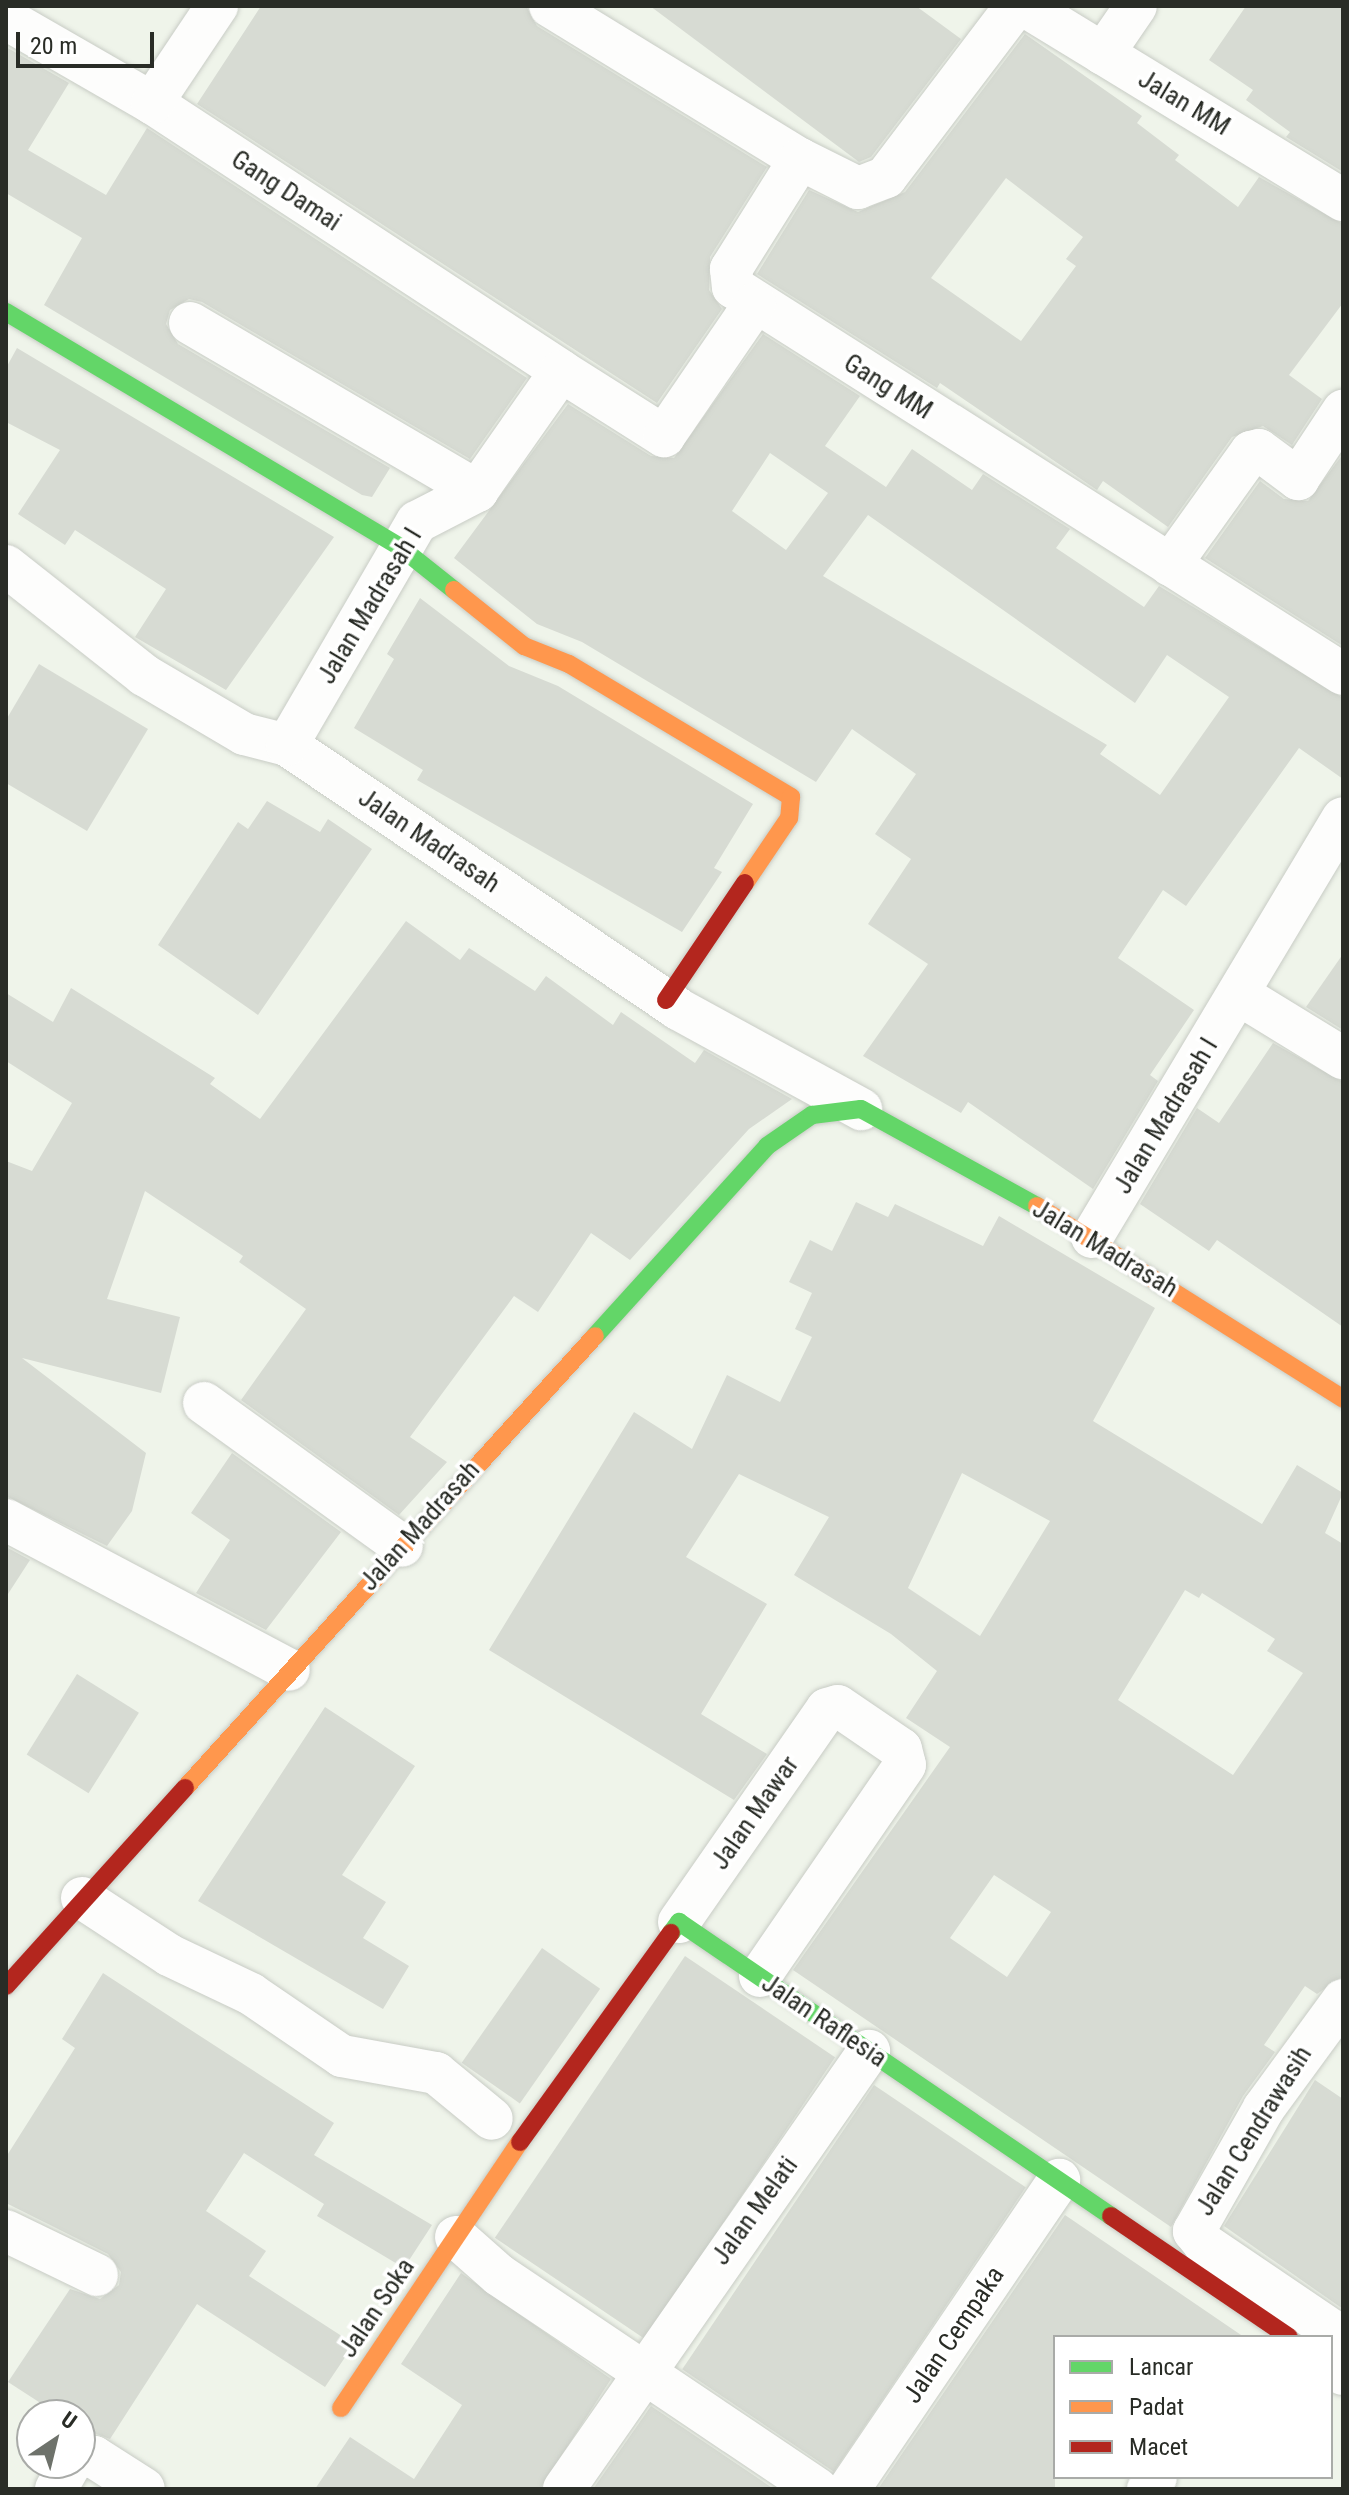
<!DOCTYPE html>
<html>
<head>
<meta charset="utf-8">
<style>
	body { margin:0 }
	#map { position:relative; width:1349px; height:2495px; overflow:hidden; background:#eff4ea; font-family:"Roboto Condensed",sans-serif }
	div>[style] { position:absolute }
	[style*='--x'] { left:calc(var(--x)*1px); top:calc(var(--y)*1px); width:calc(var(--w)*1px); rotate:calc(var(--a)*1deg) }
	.building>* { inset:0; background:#d7dbd3; transform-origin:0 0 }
	.roads { filter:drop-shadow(0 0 2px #c8ccc5) drop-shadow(0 0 2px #c8ccc5) }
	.street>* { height:42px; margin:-21px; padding:0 21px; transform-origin:21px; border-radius:21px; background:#fdfdfc }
	.fast>* { height:18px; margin:-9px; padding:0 9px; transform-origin:9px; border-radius:9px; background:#63d668 }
	.slow>* { height:18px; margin:-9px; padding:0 9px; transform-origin:9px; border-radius:9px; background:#ff974d }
	.jam>* { height:18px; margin:-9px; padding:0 9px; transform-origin:9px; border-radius:9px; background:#b3261e }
	span { translate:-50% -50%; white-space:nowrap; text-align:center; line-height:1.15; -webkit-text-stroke:7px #fff; paint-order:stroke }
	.street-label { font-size:26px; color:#292c26 }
	.frame { position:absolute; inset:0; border:8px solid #292c26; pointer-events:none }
	.legend { position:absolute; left:1053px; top:2335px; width:280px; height:144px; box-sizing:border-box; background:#fff; border:2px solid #a9aba8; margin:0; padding:10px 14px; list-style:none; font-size:24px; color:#292c26 }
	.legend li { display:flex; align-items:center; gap:16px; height:40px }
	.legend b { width:40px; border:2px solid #a9aba8 }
	.north { position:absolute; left:16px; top:2399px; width:80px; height:80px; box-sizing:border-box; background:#fff; border:2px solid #a9aba8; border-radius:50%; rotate:35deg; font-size:22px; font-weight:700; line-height:32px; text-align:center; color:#292c26 }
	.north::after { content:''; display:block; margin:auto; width:28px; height:36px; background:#6e726b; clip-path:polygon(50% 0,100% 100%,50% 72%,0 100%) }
	.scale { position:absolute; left:16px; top:32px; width:138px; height:36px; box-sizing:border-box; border:4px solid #292c26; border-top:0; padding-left:10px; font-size:24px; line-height:28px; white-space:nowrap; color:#292c26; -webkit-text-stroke:6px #fff; paint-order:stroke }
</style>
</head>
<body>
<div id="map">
	<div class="building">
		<div style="clip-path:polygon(261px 6px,526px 6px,537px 26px,767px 167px,710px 257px,709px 290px,722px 309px,657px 403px,197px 104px)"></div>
		<div style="clip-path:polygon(650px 6px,916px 6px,961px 39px,871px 157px,859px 162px)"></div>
		<div style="clip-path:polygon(1246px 6px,1343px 6px,1343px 172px,1286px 137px,1290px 132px,1246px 100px,1253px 90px,1209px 60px)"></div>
		<div style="clip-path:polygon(evenodd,1025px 34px,1142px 116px,1137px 123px,1179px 155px,1175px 160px,1238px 207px,1259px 177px,1343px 224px,1343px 303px,1289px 375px,1322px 399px,1292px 445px,1263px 426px,1232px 437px,1168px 527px,1103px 481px,1097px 490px,940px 383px,937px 388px,757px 274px,809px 190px,858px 212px,905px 192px,1025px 34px,1006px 178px,1083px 237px,1066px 259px,1076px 266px,1021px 341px,931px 278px,1006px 178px)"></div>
		<div style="clip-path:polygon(6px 47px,69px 83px,28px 150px,106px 195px,147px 128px,527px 378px,470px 459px,202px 302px,189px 299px,170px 310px,166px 324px,178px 344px,390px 468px,372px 497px,362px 495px,44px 305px,82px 238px,6px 193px)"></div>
		<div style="clip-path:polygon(evenodd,763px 334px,860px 396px,825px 446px,886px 487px,912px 449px,972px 490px,983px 474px,1070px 529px,1056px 548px,1144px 607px,1159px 586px,1343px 698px,1343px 779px,1299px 748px,1186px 906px,1163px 890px,1118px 958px,1194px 1010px,1150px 1075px,1158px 1081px,1093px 1189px,968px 1102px,961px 1113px,863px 1056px,928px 964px,868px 924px,911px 859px,875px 834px,916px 774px,852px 729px,816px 782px,582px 642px,537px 624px,454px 558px,568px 404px,651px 456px,674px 458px,763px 334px,770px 453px,828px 493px,786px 550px,732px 511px,770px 453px,763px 334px,868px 515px,1135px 703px,1167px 655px,1229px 697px,1160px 795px,1100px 754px,1107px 745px,823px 576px,868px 515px)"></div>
		<div style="clip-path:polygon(17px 348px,334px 537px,226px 690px,135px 637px,166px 589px,75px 530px,65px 545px,18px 514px,60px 450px,6px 422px,6px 368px)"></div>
		<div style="clip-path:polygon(1343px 454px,1343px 646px,1205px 558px,1260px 481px,1284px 499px,1308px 501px)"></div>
		<div style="clip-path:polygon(420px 598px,509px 666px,558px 686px,753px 804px,714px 868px,722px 872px,682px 932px,417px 780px,423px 770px,354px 728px,394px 659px,387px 654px)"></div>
		<div style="clip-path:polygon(39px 664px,148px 729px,87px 831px,6px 783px,6px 720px)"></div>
		<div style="clip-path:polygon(267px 801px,320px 832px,328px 819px,372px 849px,258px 1015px,158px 945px,238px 822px,248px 829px)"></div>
		<div style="clip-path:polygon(406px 921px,460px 960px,469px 948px,535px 991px,546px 976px,613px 1025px,621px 1012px,695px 1063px,704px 1050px,792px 1099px,749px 1129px,630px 1260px,591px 1233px,538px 1312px,514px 1296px,410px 1437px,447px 1462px,399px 1515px,241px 1400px,306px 1309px,239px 1262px,243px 1256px,145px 1191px,107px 1299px,180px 1317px,161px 1393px,22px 1358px,146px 1453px,132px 1511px,107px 1546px,6px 1496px,6px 1161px,32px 1171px,72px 1103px,6px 1061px,6px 993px,53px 1022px,71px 988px,215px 1078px,210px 1084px,260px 1119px)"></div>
		<div style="clip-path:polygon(1343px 954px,1343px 1030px,1306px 1007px)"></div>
		<div style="clip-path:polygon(1273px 1043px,1343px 1082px,1343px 1327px,1217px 1240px,1209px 1251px,1140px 1204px,1197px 1108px,1219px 1123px)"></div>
		<div style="clip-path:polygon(evenodd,856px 1202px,888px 1217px,895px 1204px,983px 1246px,999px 1216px,1155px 1308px,1093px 1421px,1262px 1524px,1297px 1465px,1343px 1493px,1325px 1533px,1343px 1544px,1343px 1976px,1317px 1994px,1305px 1986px,1264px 2045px,1275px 2052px,1243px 2096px,1171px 2227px,793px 1970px,950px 1747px,906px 1718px,937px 1671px,891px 1634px,794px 1575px,829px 1517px,739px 1474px,686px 1557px,767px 1604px,701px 1714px,767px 1754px,734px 1800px,489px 1650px,634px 1412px,692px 1449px,727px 1375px,780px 1402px,812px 1337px,795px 1329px,812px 1293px,789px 1282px,810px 1240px,832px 1251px,856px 1202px,962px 1473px,1050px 1521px,980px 1636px,908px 1588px,962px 1473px,856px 1202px,1185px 1590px,1199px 1598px,1202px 1593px,1275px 1639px,1267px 1651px,1303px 1673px,1233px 1775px,1118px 1700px,1185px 1590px,856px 1202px,994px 1875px,1051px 1912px,1007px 1977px,950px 1938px,994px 1875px)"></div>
		<div style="clip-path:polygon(232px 1453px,341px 1532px,266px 1630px,196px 1593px,230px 1540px,191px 1513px)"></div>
		<div style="clip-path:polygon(6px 1547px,30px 1560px,6px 1597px)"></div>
		<div style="left:77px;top:1674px;width:73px;height:95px;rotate:32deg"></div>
		<div style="clip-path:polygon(325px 1707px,415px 1766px,342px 1875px,386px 1902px,363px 1938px,409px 1966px,383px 2009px,198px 1901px)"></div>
		<div style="left:542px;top:1948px;width:71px;height:140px;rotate:35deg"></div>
		<div style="left:685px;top:1956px;width:181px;height:340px;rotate:34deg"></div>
		<div style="clip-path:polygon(103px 1973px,334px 2123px,314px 2155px,432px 2225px,404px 2268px,317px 2216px,324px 2204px,244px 2153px,206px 2211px,266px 2251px,249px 2276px,354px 2344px,325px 2387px,197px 2304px,110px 2439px,80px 2428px,80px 2415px,59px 2415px,8px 2382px,70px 2289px,100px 2299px,119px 2285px,121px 2272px,108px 2254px,6px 2203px,6px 2157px,75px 2048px,62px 2039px)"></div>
		<div style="clip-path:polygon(1315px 2080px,1343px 2099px,1343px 2309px,1224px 2226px)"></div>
		<div style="left:874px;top:2085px;width:183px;height:343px;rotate:34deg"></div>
		<div style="clip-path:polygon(1065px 2215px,1244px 2337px,1055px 2337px,1055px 2489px,878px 2489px)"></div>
		<div style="clip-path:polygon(461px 2273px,611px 2379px,540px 2489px,315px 2489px,350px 2437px,414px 2479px,462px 2405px,401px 2364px)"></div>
		<div style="clip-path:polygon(651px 2406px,774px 2489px,593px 2489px)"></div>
	</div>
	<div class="roads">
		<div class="street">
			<div style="--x:550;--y:6;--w:293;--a:31.5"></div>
			<div style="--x:800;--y:159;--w:65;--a:26.6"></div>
			<div style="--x:858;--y:188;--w:30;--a:-21"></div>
			<div style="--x:886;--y:177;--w:215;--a:-52.8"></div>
			<div style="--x:1025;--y:6;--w:373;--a:31.4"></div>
			<div style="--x:6;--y:19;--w:168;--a:29.9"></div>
			<div style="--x:152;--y:103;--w:489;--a:33.2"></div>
			<div style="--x:1103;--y:54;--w:58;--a:-55.5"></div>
			<div style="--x:152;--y:103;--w:117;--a:-56.2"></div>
			<div style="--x:800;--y:159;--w:130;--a:122.1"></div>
			<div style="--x:731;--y:269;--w:18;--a:84"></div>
			<div style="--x:733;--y:287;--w:722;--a:32.39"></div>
			<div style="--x:190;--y:323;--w:333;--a:30.3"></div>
			<div style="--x:1170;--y:565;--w:139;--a:-54.4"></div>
			<div style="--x:1251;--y:452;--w:8;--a:-14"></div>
			<div style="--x:1259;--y:450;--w:49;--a:36.6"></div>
			<div style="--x:1298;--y:479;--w:82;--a:-56.5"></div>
			<div style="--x:6;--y:566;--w:176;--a:38.3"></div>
			<div style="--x:144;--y:675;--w:116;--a:30.5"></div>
			<div style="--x:244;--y:734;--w:44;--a:14.3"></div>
			<div style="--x:287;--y:745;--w:472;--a:34"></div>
			<div style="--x:678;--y:1009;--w:209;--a:28.7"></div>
			<div style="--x:287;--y:745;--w:258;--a:-59.8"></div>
			<div style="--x:417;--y:522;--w:68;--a:-27.3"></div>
			<div style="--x:477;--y:491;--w:146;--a:-55"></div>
			<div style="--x:561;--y:371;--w:122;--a:32.3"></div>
			<div style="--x:664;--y:436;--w:161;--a:-55.6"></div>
			<div style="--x:1240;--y:995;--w:121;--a:31.5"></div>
			<div style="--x:1092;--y:1237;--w:488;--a:-59.1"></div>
			<div style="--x:204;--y:1403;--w:244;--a:35.8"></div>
			<div style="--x:6;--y:1520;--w:320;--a:27.9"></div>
			<div style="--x:82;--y:1898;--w:104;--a:33.2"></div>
			<div style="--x:169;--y:1955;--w:91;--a:25.4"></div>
			<div style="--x:251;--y:1994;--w:110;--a:34.3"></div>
			<div style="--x:342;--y:2056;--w:96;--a:10.3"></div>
			<div style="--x:436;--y:2073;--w:72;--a:39.4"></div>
			<div style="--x:679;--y:1922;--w:259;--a:-55.2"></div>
			<div style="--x:827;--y:1709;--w:11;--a:-15"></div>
			<div style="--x:838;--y:1706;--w:76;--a:34.3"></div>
			<div style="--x:901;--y:1749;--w:16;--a:76"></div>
			<div style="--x:905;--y:1765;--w:256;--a:124.5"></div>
			<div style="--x:1343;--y:2000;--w:134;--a:126.2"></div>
			<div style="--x:1264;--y:2108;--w:142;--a:119.6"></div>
			<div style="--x:1194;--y:2231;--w:16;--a:52"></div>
			<div style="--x:1204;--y:2244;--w:168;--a:34.1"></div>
			<div style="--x:6;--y:2231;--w:101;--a:25.8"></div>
			<div style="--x:456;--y:2237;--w:57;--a:41.5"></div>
			<div style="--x:499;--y:2275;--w:383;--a:33.9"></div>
			<div style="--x:1331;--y:2366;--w:14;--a:34"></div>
			<div style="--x:80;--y:2456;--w:14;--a:4"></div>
			<div style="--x:94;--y:2457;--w:59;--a:32.6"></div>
			<div style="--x:56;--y:2489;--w:30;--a:-60"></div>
			<div style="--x:564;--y:2489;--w:534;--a:-55.15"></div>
			<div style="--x:849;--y:2489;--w:374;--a:-55.8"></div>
			<div style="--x:1148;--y:2489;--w:14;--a:-56"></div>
		</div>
		<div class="fast">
			<div style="--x:6;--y:312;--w:459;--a:30.8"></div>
			<div style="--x:400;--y:547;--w:69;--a:38.5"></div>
			<div style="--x:595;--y:1336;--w:256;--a:-47.8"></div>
			<div style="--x:767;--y:1146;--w:55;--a:-34.6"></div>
			<div style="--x:812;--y:1115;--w:49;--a:-7"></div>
			<div style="--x:861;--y:1109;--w:201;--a:28.9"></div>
			<div style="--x:671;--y:1933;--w:14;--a:-54"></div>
			<div style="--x:679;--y:1922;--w:523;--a:34.24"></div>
		</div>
		<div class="slow">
			<div style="--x:454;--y:590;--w:90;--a:38.7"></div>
			<div style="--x:524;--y:646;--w:48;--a:21.8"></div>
			<div style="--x:569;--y:664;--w:259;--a:30.9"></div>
			<div style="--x:791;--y:797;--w:21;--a:95"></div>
			<div style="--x:789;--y:818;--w:78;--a:124.1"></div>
			<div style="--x:1037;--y:1206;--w:362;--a:32.2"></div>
			<div style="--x:185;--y:1788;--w:610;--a:-47.79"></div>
			<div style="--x:341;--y:2408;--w:321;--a:-56.1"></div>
		</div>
		<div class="jam">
			<div style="--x:666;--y:1000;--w:141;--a:-56"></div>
			<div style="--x:6;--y:1986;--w:267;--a:-47.9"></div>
			<div style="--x:520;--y:2142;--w:258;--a:-54.2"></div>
			<div style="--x:1111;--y:2216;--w:215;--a:34.2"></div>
		</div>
	</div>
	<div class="street-label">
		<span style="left:1184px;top:103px;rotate:31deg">Jalan MM</span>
		<span style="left:286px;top:191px;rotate:33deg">Gang Damai</span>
		<span style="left:888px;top:387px;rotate:32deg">Gang MM</span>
		<span style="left:370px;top:606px;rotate:-59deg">Jalan Madrasah I</span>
		<span style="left:429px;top:841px;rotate:34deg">Jalan Madrasah</span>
		<span style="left:1166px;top:1116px;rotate:-59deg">Jalan Madrasah I</span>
		<span style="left:1105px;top:1249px;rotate:31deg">Jalan Madrasah</span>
		<span style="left:420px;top:1526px;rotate:-48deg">Jalan Madrasah</span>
		<span style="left:755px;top:1813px;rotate:-55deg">Jalan Mawar</span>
		<span style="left:824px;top:2021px;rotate:34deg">Jalan Raflesia</span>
		<span style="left:1254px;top:2131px;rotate:-58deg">Jalan Cendrawasih</span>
		<span style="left:755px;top:2211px;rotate:-54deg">Jalan Melati</span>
		<span style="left:377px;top:2308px;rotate:-56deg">Jalan Soka</span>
		<span style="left:954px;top:2335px;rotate:-56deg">Jalan Cempaka</span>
	</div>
	<div class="frame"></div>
	<ul class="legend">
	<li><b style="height:10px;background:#63d668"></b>Lancar</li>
	<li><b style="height:10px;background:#ff974d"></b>Padat</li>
	<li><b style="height:10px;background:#b3261e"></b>Macet</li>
	</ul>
	<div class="north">U</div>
	<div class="scale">20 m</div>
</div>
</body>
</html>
